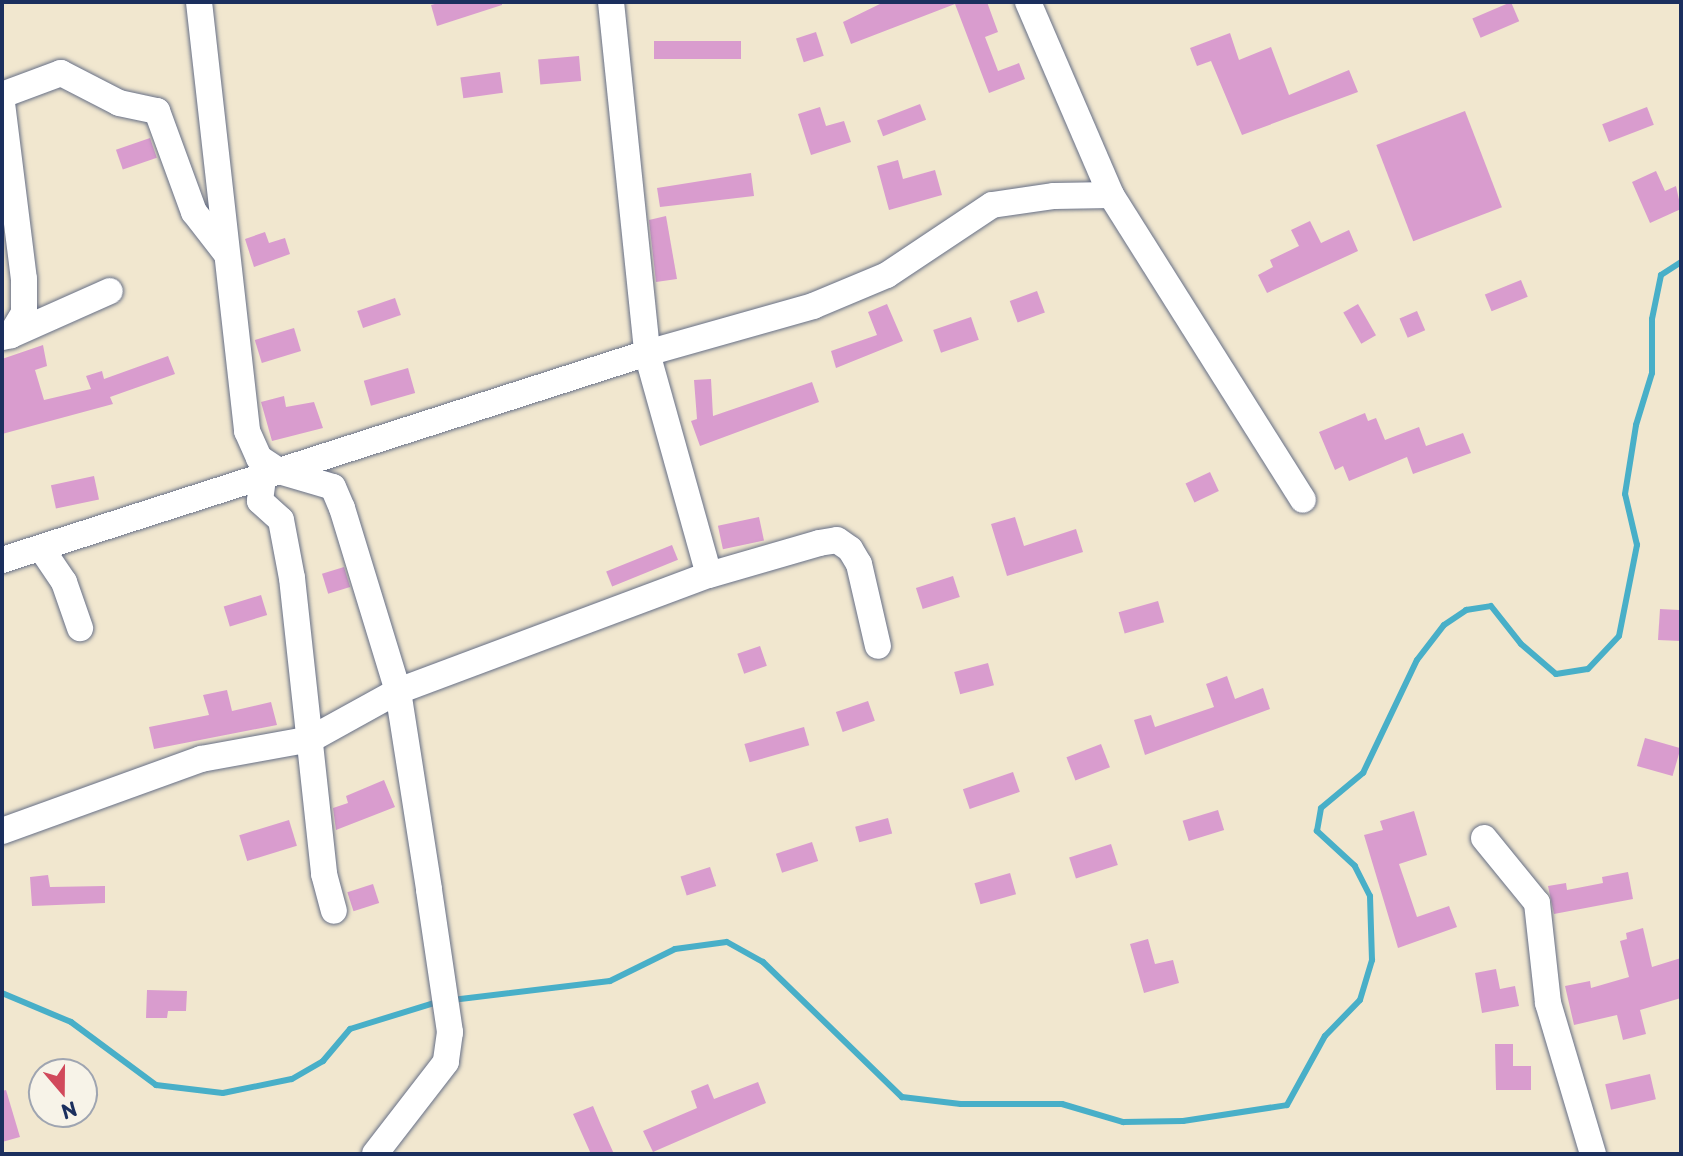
<!DOCTYPE html>
<html>
<head>
<meta charset="utf-8">
<style>
	body { margin:0 }
	#map { position:relative; width:1683px; height:1156px; overflow:hidden; background:#f1e7cf; font-family:"Playpen Sans",sans-serif }
	div>[style] { position:absolute }
	[style*='--x'] { left:calc(var(--x)*1px); top:calc(var(--y)*1px); width:calc(var(--w)*1px); rotate:calc(var(--a)*1deg) }
	.stream>* { height:6px; margin:-3px; padding:0 3px; transform-origin:3px; border-radius:3px; background:#48afc8 }
	.building>* { inset:0; background:#d99cce; transform-origin:0 0 }
	.roads { filter:drop-shadow(0 0 2px #666f86) drop-shadow(0 0 2px #666f86) }
	.minor>* { height:26px; margin:-13px; padding:0 13px; transform-origin:13px; border-radius:13px; background:#fff }
	span { translate:-50% -50%; white-space:nowrap; text-align:center; line-height:1.15; -webkit-text-stroke:7px #f7f3e8; paint-order:stroke }
	.frame { position:absolute; inset:0; border:4px solid #1b2f5e; pointer-events:none }
	.north { position:absolute; left:28px; top:1058px; width:70px; height:70px; box-sizing:border-box; background:#f7f3e8; border:2px solid #9fa5b1; border-radius:50%; rotate:160deg; font-size:19px; font-weight:700; line-height:28px; text-align:center; color:#1b2f5e }
	.north::after { content:''; display:block; margin:auto; width:24px; height:32px; background:#d1495b; clip-path:polygon(50% 0,100% 100%,50% 72%,0 100%) }
</style>
</head>
<body>
<div id="map">
	<div class="stream">
		<div style="--x:2;--y:993;--w:75;--a:22.8"></div>
		<div style="--x:71;--y:1022;--w:106;--a:36.5"></div>
		<div style="--x:156;--y:1085;--w:67;--a:6.8"></div>
		<div style="--x:223;--y:1093;--w:70;--a:-11.5"></div>
		<div style="--x:292;--y:1079;--w:36;--a:-30"></div>
		<div style="--x:323;--y:1061;--w:42;--a:-49.8"></div>
		<div style="--x:350;--y:1029;--w:91;--a:-17.2"></div>
		<div style="--x:452;--y:1000;--w:159;--a:-6.9"></div>
		<div style="--x:610;--y:981;--w:72;--a:-26.2"></div>
		<div style="--x:675;--y:949;--w:52;--a:-7.7"></div>
		<div style="--x:727;--y:942;--w:41;--a:29.1"></div>
		<div style="--x:763;--y:962;--w:194;--a:44.2"></div>
		<div style="--x:902;--y:1097;--w:59;--a:6.8"></div>
		<div style="--x:961;--y:1104;--w:101;--a:0"></div>
		<div style="--x:1062;--y:1104;--w:64;--a:16.4"></div>
		<div style="--x:1123;--y:1122;--w:60;--a:-1"></div>
		<div style="--x:1183;--y:1121;--w:105;--a:-8.7"></div>
		<div style="--x:1287;--y:1105;--w:79;--a:-61.2"></div>
		<div style="--x:1325;--y:1036;--w:50;--a:-45.8"></div>
		<div style="--x:1360;--y:1000;--w:42;--a:-73.3"></div>
		<div style="--x:1372;--y:960;--w:64;--a:-91.8"></div>
		<div style="--x:1370;--y:896;--w:34;--a:-117"></div>
		<div style="--x:1355;--y:866;--w:52;--a:-137.4"></div>
		<div style="--x:1317;--y:831;--w:23;--a:-80"></div>
		<div style="--x:1321;--y:808;--w:55;--a:-39.8"></div>
		<div style="--x:1363;--y:773;--w:125;--a:-64.5"></div>
		<div style="--x:1417;--y:660;--w:44;--a:-52.4"></div>
		<div style="--x:1444;--y:625;--w:27;--a:-34"></div>
		<div style="--x:1466;--y:610;--w:25;--a:-9"></div>
		<div style="--x:1491;--y:606;--w:48;--a:51.7"></div>
		<div style="--x:1521;--y:644;--w:46;--a:40.6"></div>
		<div style="--x:1556;--y:674;--w:32;--a:-9"></div>
		<div style="--x:1588;--y:669;--w:45;--a:-46.8"></div>
		<div style="--x:1619;--y:636;--w:93;--a:-78.8"></div>
		<div style="--x:1637;--y:545;--w:52;--a:-103.2"></div>
		<div style="--x:1625;--y:494;--w:70;--a:-80.9"></div>
		<div style="--x:1636;--y:425;--w:54;--a:-72.9"></div>
		<div style="--x:1652;--y:373;--w:54;--a:-90"></div>
		<div style="--x:1652;--y:319;--w:45;--a:-78.4"></div>
		<div style="--x:1661;--y:275;--w:24;--a:-33"></div>
	</div>
	<div class="building">
		<div style="clip-path:polygon(442px 2px,502px 2px,502px 5px,437px 26px,431px 5px)"></div>
		<div style="clip-path:polygon(884px 2px,987px 2px,998px 32px,985px 37px,998px 71px,1019px 63px,1025px 79px,989px 93px,955px 4px,851px 44px,843px 22px)"></div>
		<div style="left:1511px;top:2px;width:21px;height:42px;rotate:67deg"></div>
		<div style="left:816px;top:32px;width:25px;height:21px;rotate:72deg"></div>
		<div style="clip-path:polygon(1230px 33px,1239px 60px,1271px 47px,1289px 95px,1349px 70px,1358px 92px,1242px 135px,1211px 61px,1197px 66px,1190px 48px)"></div>
		<div style="left:654px;top:41px;width:87px;height:18px"></div>
		<div style="left:579px;top:56px;width:25px;height:41px;rotate:85deg"></div>
		<div style="left:500px;top:72px;width:21px;height:40px;rotate:82deg"></div>
		<div style="left:920px;top:104px;width:17px;height:46px;rotate:69deg"></div>
		<div style="clip-path:polygon(820px 107px,826px 126px,844px 121px,851px 142px,811px 155px,798px 114px)"></div>
		<div style="left:1647px;top:107px;width:19px;height:48px;rotate:69deg"></div>
		<div style="left:1465px;top:111px;width:103px;height:95px;rotate:69deg"></div>
		<div style="left:150px;top:138px;width:21px;height:36px;rotate:71deg"></div>
		<div style="clip-path:polygon(898px 160px,903px 179px,935px 170px,942px 195px,889px 210px,877px 166px)"></div>
		<div style="clip-path:polygon(1656px 171px,1665px 191px,1676px 186px,1681px 209px,1650px 223px,1632px 182px)"></div>
		<div style="clip-path:polygon(751px 173px,754px 196px,660px 207px,657px 188px)"></div>
		<div style="clip-path:polygon(666px 216px,677px 279px,656px 282px,649px 220px)"></div>
		<div style="clip-path:polygon(1310px 221px,1321px 243px,1349px 230px,1358px 251px,1267px 293px,1258px 275px,1273px 267px,1270px 260px,1299px 246px,1291px 230px)"></div>
		<div style="clip-path:polygon(265px 232px,269px 243px,285px 238px,290px 254px,254px 267px,245px 239px)"></div>
		<div style="left:1521px;top:280px;width:18px;height:39px;rotate:68deg"></div>
		<div style="left:1037px;top:291px;width:23px;height:29px;rotate:70deg"></div>
		<div style="left:395px;top:298px;width:18px;height:40px;rotate:71deg"></div>
		<div style="clip-path:polygon(887px 304px,903px 341px,836px 368px,831px 351px,877px 335px,868px 312px)"></div>
		<div style="left:1358px;top:304px;width:36px;height:17px;rotate:60deg"></div>
		<div style="left:1417px;top:311px;width:21px;height:19px;rotate:67deg"></div>
		<div style="left:971px;top:317px;width:24px;height:40px;rotate:71deg"></div>
		<div style="left:294px;top:328px;width:24px;height:41px;rotate:73deg"></div>
		<div style="clip-path:polygon(43px 345px,47px 366px,35px 370px,44px 400px,91px 389px,86px 376px,102px 371px,104px 379px,168px 356px,175px 374px,110px 397px,113px 404px,2px 434px,2px 359px)"></div>
		<div style="left:408px;top:368px;width:26px;height:46px;rotate:74deg"></div>
		<div style="clip-path:polygon(711px 379px,713px 416px,812px 382px,819px 402px,700px 446px,691px 421px,697px 419px,694px 380px)"></div>
		<div style="clip-path:polygon(284px 396px,286px 407px,314px 402px,323px 428px,272px 441px,261px 402px)"></div>
		<div style="clip-path:polygon(1365px 413px,1368px 421px,1376px 418px,1385px 440px,1419px 427px,1426px 446px,1463px 433px,1471px 453px,1413px 474px,1407px 457px,1349px 481px,1343px 466px,1335px 470px,1319px 432px)"></div>
		<div style="left:1210px;top:472px;width:21px;height:27px;rotate:65deg"></div>
		<div style="left:94px;top:476px;width:24px;height:44px;rotate:78deg"></div>
		<div style="left:759px;top:517px;width:24px;height:42px;rotate:78deg"></div>
		<div style="clip-path:polygon(1015px 517px,1024px 546px,1076px 529px,1083px 552px,1007px 576px,991px 524px)"></div>
		<div style="left:672px;top:545px;width:16px;height:71px;rotate:68deg"></div>
		<div style="left:344px;top:567px;width:21px;height:23px;rotate:73deg"></div>
		<div style="left:953px;top:576px;width:22px;height:39px;rotate:72deg"></div>
		<div style="left:261px;top:595px;width:21px;height:39px;rotate:73deg"></div>
		<div style="left:1158px;top:601px;width:22px;height:41px;rotate:74deg"></div>
		<div style="clip-path:polygon(1660px 609px,1679px 610px,1681px 641px,1658px 640px)"></div>
		<div style="left:760px;top:646px;width:21px;height:24px;rotate:71deg"></div>
		<div style="left:988px;top:663px;width:23px;height:35px;rotate:75deg"></div>
		<div style="clip-path:polygon(1227px 676px,1235px 699px,1263px 688px,1270px 709px,1145px 755px,1134px 720px,1151px 715px,1155px 727px,1214px 707px,1206px 684px)"></div>
		<div style="clip-path:polygon(227px 690px,232px 711px,271px 702px,277px 725px,154px 749px,149px 727px,209px 715px,203px 695px)"></div>
		<div style="left:868px;top:701px;width:21px;height:34px;rotate:71deg"></div>
		<div style="left:804px;top:727px;width:19px;height:62px;rotate:74deg"></div>
		<div style="left:1645px;top:738px;width:37px;height:29px;rotate:16deg"></div>
		<div style="left:1101px;top:744px;width:25px;height:37px;rotate:69deg"></div>
		<div style="left:1013px;top:772px;width:21px;height:53px;rotate:71deg"></div>
		<div style="clip-path:polygon(384px 780px,395px 807px,336px 830px,333px 808px,348px 803px,346px 796px)"></div>
		<div style="left:1218px;top:810px;width:21px;height:37px;rotate:73deg"></div>
		<div style="clip-path:polygon(1414px 811px,1427px 855px,1399px 864px,1417px 917px,1449px 906px,1457px 927px,1398px 948px,1364px 835px,1383px 830px,1380px 821px)"></div>
		<div style="left:888px;top:818px;width:16px;height:34px;rotate:75deg"></div>
		<div style="left:289px;top:820px;width:27px;height:52px;rotate:73deg"></div>
		<div style="left:812px;top:842px;width:20px;height:38px;rotate:72deg"></div>
		<div style="left:1111px;top:844px;width:22px;height:44px;rotate:72deg"></div>
		<div style="left:710px;top:867px;width:20px;height:31px;rotate:72deg"></div>
		<div style="clip-path:polygon(1628px 872px,1633px 899px,1554px 914px,1548px 886px,1566px 883px,1567px 890px,1603px 883px,1602px 877px)"></div>
		<div style="left:1010px;top:873px;width:22px;height:37px;rotate:74deg"></div>
		<div style="clip-path:polygon(48px 875px,50px 887px,105px 886px,105px 903px,32px 906px,30px 877px)"></div>
		<div style="left:373px;top:884px;width:20px;height:27px;rotate:72deg"></div>
		<div style="clip-path:polygon(1643px 928px,1652px 967px,1681px 958px,1681px 998px,1640px 1010px,1646px 1034px,1623px 1040px,1617px 1015px,1574px 1025px,1565px 986px,1590px 981px,1591px 988px,1629px 977px,1620px 941px,1627px 939px,1626px 933px)"></div>
		<div style="clip-path:polygon(1148px 939px,1155px 964px,1173px 960px,1179px 983px,1144px 993px,1130px 944px)"></div>
		<div style="clip-path:polygon(1496px 969px,1500px 989px,1515px 986px,1519px 1006px,1482px 1013px,1475px 973px)"></div>
		<div style="clip-path:polygon(147px 990px,187px 991px,186px 1011px,168px 1011px,167px 1018px,146px 1018px)"></div>
		<div style="clip-path:polygon(1495px 1044px,1513px 1044px,1513px 1066px,1531px 1066px,1531px 1090px,1496px 1090px)"></div>
		<div style="left:1650px;top:1074px;width:26px;height:46px;rotate:77deg"></div>
		<div style="clip-path:polygon(758px 1082px,766px 1103px,653px 1152px,643px 1131px,697px 1108px,691px 1091px,708px 1084px,714px 1099px)"></div>
		<div style="clip-path:polygon(6px 1090px,20px 1137px,2px 1142px,2px 1091px)"></div>
		<div style="clip-path:polygon(593px 1106px,601px 1125px,614px 1154px,591px 1154px,573px 1114px)"></div>
	</div>
	<div class="roads">
		<div class="minor">
			<div style="--x:199;--y:2;--w:432;--a:83.6"></div>
			<div style="--x:247;--y:431;--w:30;--a:66"></div>
			<div style="--x:259;--y:458;--w:24;--a:33"></div>
			<div style="--x:279;--y:471;--w:56;--a:16.5"></div>
			<div style="--x:333;--y:487;--w:23;--a:67"></div>
			<div style="--x:342;--y:508;--w:191;--a:73"></div>
			<div style="--x:398;--y:691;--w:201;--a:81.1"></div>
			<div style="--x:429;--y:890;--w:144;--a:81.6"></div>
			<div style="--x:450;--y:1032;--w:30;--a:98"></div>
			<div style="--x:446;--y:1062;--w:116;--a:127.7"></div>
			<div style="--x:611;--y:2;--w:353;--a:84.1"></div>
			<div style="--x:647;--y:353;--w:230;--a:74.4"></div>
			<div style="--x:1028;--y:2;--w:210;--a:66.7"></div>
			<div style="--x:1111;--y:195;--w:360;--a:57.8"></div>
			<div style="--x:2;--y:95;--w:63;--a:-20.4"></div>
			<div style="--x:61;--y:73;--w:65;--a:27.3"></div>
			<div style="--x:119;--y:103;--w:39;--a:12"></div>
			<div style="--x:157;--y:111;--w:108;--a:69.9"></div>
			<div style="--x:194;--y:212;--w:51;--a:52.2"></div>
			<div style="--x:2;--y:103;--w:177;--a:82.9"></div>
			<div style="--x:24;--y:279;--w:34;--a:90"></div>
			<div style="--x:24;--y:313;--w:26;--a:121"></div>
			<div style="--x:11;--y:335;--w:9;--a:167"></div>
			<div style="--x:11;--y:335;--w:108;--a:-24"></div>
			<div style="--x:263;--y:479;--w:22;--a:98"></div>
			<div style="--x:260;--y:501;--w:28;--a:42"></div>
			<div style="--x:281;--y:520;--w:59;--a:79.3"></div>
			<div style="--x:292;--y:578;--w:298;--a:83.8"></div>
			<div style="--x:324;--y:874;--w:38;--a:75"></div>
			<div style="--x:41;--y:548;--w:41;--a:55.9"></div>
			<div style="--x:64;--y:582;--w:49;--a:70.8"></div>
			<div style="--x:2;--y:560;--w:677;--a:-17.79"></div>
			<div style="--x:647;--y:353;--w:173;--a:-15.8"></div>
			<div style="--x:813;--y:306;--w:80;--a:-22.7"></div>
			<div style="--x:887;--y:275;--w:126;--a:-33.7"></div>
			<div style="--x:992;--y:205;--w:63;--a:-8.3"></div>
			<div style="--x:1054;--y:196;--w:57;--a:-1"></div>
			<div style="--x:2;--y:831;--w:212;--a:-19.9"></div>
			<div style="--x:201;--y:759;--w:112;--a:-10.3"></div>
			<div style="--x:311;--y:739;--w:99;--a:-28.9"></div>
			<div style="--x:398;--y:691;--w:332;--a:-20.5"></div>
			<div style="--x:709;--y:575;--w:115;--a:-16.2"></div>
			<div style="--x:819;--y:543;--w:18;--a:-9"></div>
			<div style="--x:837;--y:540;--w:16;--a:35"></div>
			<div style="--x:850;--y:549;--w:17;--a:59"></div>
			<div style="--x:859;--y:564;--w:84;--a:77"></div>
			<div style="--x:1484;--y:838;--w:84;--a:50.8"></div>
			<div style="--x:1537;--y:903;--w:101;--a:83.7"></div>
			<div style="--x:1548;--y:1003;--w:158;--a:73.4"></div>
		</div>
	</div>
	<div class="frame"></div>
	<div class="north">N</div>
</div>
</body>
</html>
